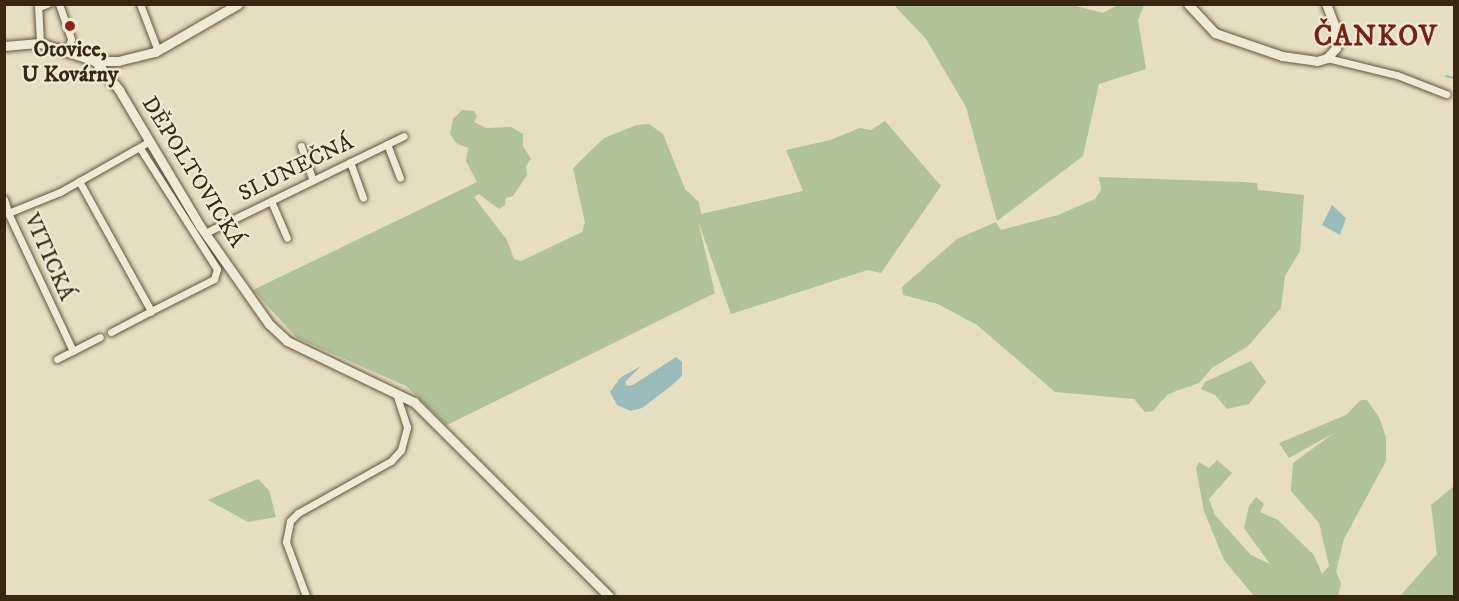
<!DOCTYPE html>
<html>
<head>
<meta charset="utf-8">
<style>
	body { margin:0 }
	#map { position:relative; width:1459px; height:601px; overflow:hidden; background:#e6dec0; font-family:"IM FELL DW Pica",serif }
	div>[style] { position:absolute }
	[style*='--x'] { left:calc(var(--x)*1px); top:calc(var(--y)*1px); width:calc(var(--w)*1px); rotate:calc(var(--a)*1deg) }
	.green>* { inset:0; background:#b0c297 }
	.water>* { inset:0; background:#9bb }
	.stream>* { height:1.5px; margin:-0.75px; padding:0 0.75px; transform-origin:0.75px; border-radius:0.75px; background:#9bb }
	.roads { filter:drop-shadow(0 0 2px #63543c) drop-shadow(0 0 2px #63543c) }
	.street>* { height:7px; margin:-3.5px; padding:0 3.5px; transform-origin:3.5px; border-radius:3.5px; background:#efead6 }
	.secondary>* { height:9px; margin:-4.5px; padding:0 4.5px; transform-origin:4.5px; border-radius:4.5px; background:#efead6 }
	.dots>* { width:16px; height:16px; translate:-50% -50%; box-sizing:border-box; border:3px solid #efead6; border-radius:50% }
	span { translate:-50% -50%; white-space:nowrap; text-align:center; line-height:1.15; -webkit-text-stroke:4.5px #efead6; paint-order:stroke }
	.poi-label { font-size:22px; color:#372610; font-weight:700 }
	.street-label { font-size:22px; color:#372610 }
	.district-label { font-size:28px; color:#7a1f14; font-weight:700; letter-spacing:1.5px }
	.frame { position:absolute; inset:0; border:6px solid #372610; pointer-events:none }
</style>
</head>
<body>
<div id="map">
	<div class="green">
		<div style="clip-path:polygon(1072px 5px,1103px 13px,1118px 5px,1144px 5px,1138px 20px,1146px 69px,1099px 84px,1083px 156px,997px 221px,966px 107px,926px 39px,894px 5px)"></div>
		<div style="clip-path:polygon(462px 110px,474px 111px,477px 117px,474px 122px,486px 128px,511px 127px,523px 134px,523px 146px,531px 159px,526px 166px,527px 175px,513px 196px,506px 198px,505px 205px,499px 209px,479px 194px,474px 197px,507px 240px,514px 259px,521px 261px,582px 232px,585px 223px,573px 168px,604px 138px,637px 125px,649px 124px,663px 134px,685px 189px,699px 202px,701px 214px,803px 191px,786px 150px,830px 140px,860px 128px,871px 130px,885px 121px,941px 186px,881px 273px,868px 270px,731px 314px,698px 221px,715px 293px,447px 425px,406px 386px,297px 338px,253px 290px,477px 182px,466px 161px,468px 148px,456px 143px,450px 134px,453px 119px)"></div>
		<div style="clip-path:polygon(1099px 177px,1242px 182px,1257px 183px,1258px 190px,1304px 195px,1300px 251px,1285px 276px,1281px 308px,1248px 346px,1212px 368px,1199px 383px,1168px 394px,1153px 411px,1145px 412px,1134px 399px,1055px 392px,977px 325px,938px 304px,903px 295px,902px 287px,957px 239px,996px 222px,1001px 230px,1058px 215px,1095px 199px,1101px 190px)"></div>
		<div style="clip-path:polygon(1251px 361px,1266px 382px,1249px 404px,1227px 409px,1215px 395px,1201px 389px,1205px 382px)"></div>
		<div style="clip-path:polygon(1361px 400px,1367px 400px,1379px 417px,1386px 437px,1386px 461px,1344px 539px,1336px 571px,1341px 584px,1338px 596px,1254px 596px,1224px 560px,1204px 511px,1196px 468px,1199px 462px,1209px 468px,1217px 460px,1232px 473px,1209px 499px,1215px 515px,1251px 555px,1270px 564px,1244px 528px,1249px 506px,1256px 497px,1264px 504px,1260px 512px,1278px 520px,1314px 555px,1322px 574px,1329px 566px,1319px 523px,1291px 491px,1293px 463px,1334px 433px,1289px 458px,1279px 443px,1346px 415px)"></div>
		<div style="clip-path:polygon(258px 479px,269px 490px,276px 517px,248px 522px,208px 500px)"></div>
		<div style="clip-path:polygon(1454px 486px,1454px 596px,1400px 596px,1437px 554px,1431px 505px)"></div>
	</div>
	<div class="water">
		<div style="clip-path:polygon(1332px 205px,1346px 218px,1340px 235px,1322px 225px)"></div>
		<div style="clip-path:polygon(676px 357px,682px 362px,682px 376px,671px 386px,642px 408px,631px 411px,617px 405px,610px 392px,620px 378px,641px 366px,625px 382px,627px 386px,633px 385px)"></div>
	</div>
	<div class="stream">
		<div style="--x:1446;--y:76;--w:8;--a:14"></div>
	</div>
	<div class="roads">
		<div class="street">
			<div style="--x:38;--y:4;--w:39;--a:87"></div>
			<div style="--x:59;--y:4;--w:37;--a:71"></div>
			<div style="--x:71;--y:39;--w:11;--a:105"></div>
			<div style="--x:140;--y:4;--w:50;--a:69"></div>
			<div style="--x:39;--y:7;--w:9;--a:-21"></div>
			<div style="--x:1327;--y:58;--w:72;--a:13.7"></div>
			<div style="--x:1397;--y:75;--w:53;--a:21.2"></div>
			<div style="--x:387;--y:144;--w:36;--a:69"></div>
			<div style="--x:301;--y:146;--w:36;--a:71"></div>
			<div style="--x:350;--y:162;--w:38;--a:70"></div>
			<div style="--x:79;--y:181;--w:149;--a:61"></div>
			<div style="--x:151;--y:311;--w:71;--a:-26.9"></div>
			<div style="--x:214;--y:279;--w:10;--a:-73"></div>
			<div style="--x:217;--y:269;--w:143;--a:-122.5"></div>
			<div style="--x:4;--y:199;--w:9;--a:72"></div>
			<div style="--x:271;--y:201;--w:40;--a:66.6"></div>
			<div style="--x:205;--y:233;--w:221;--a:-26"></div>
			<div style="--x:111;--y:332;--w:45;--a:-27.7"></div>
			<div style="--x:73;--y:351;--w:153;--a:-115.2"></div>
			<div style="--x:8;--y:213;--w:56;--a:-22"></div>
			<div style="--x:60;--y:192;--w:103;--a:-29.5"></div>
			<div style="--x:57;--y:359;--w:48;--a:-27.1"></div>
			<div style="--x:306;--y:596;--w:58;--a:-110.3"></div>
			<div style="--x:286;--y:542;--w:21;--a:-79"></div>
			<div style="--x:290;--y:521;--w:11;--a:-45"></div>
			<div style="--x:298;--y:513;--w:107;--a:-29.2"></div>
			<div style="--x:391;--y:461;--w:15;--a:-48"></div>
			<div style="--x:401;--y:450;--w:24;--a:-75"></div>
			<div style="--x:407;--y:427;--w:36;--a:-108"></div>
		</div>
		<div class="secondary">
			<div style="--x:1188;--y:4;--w:40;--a:47"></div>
			<div style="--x:1215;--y:33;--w:71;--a:18.9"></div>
			<div style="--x:1282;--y:56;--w:35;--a:8"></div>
			<div style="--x:1317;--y:61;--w:10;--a:-17"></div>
			<div style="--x:1327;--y:58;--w:13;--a:-48"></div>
			<div style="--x:1336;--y:48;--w:21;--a:-93"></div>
			<div style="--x:1335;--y:27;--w:25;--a:-111"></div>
			<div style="--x:4;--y:46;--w:36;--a:-5"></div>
			<div style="--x:40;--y:43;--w:58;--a:18.1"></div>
			<div style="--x:95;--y:61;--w:23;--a:0"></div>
			<div style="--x:118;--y:61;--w:38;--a:-14"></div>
			<div style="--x:155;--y:52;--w:96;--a:-30"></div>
			<div style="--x:95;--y:61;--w:38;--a:50"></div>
			<div style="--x:119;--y:90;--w:158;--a:59.2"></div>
			<div style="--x:200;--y:226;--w:120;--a:54.9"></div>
			<div style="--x:269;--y:324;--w:25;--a:43"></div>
			<div style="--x:287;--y:341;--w:141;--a:25.7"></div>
			<div style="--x:414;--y:402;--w:275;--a:44.9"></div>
		</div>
	</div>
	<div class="dots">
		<div style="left:70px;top:26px;background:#8f2418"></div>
	</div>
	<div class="poi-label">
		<span style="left:70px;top:62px">Otovice,<br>U Kovárny</span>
	</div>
	<div class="street-label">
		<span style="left:296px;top:168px;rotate:-26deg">SLUNEČNÁ</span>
		<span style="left:193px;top:172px;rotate:58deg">DĚPOLTOVICKÁ</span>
		<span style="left:49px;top:257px;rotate:66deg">VITICKÁ</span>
	</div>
	<div class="district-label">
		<span style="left:1376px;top:37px">ČANKOV</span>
	</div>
	<div class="frame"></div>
</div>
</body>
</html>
